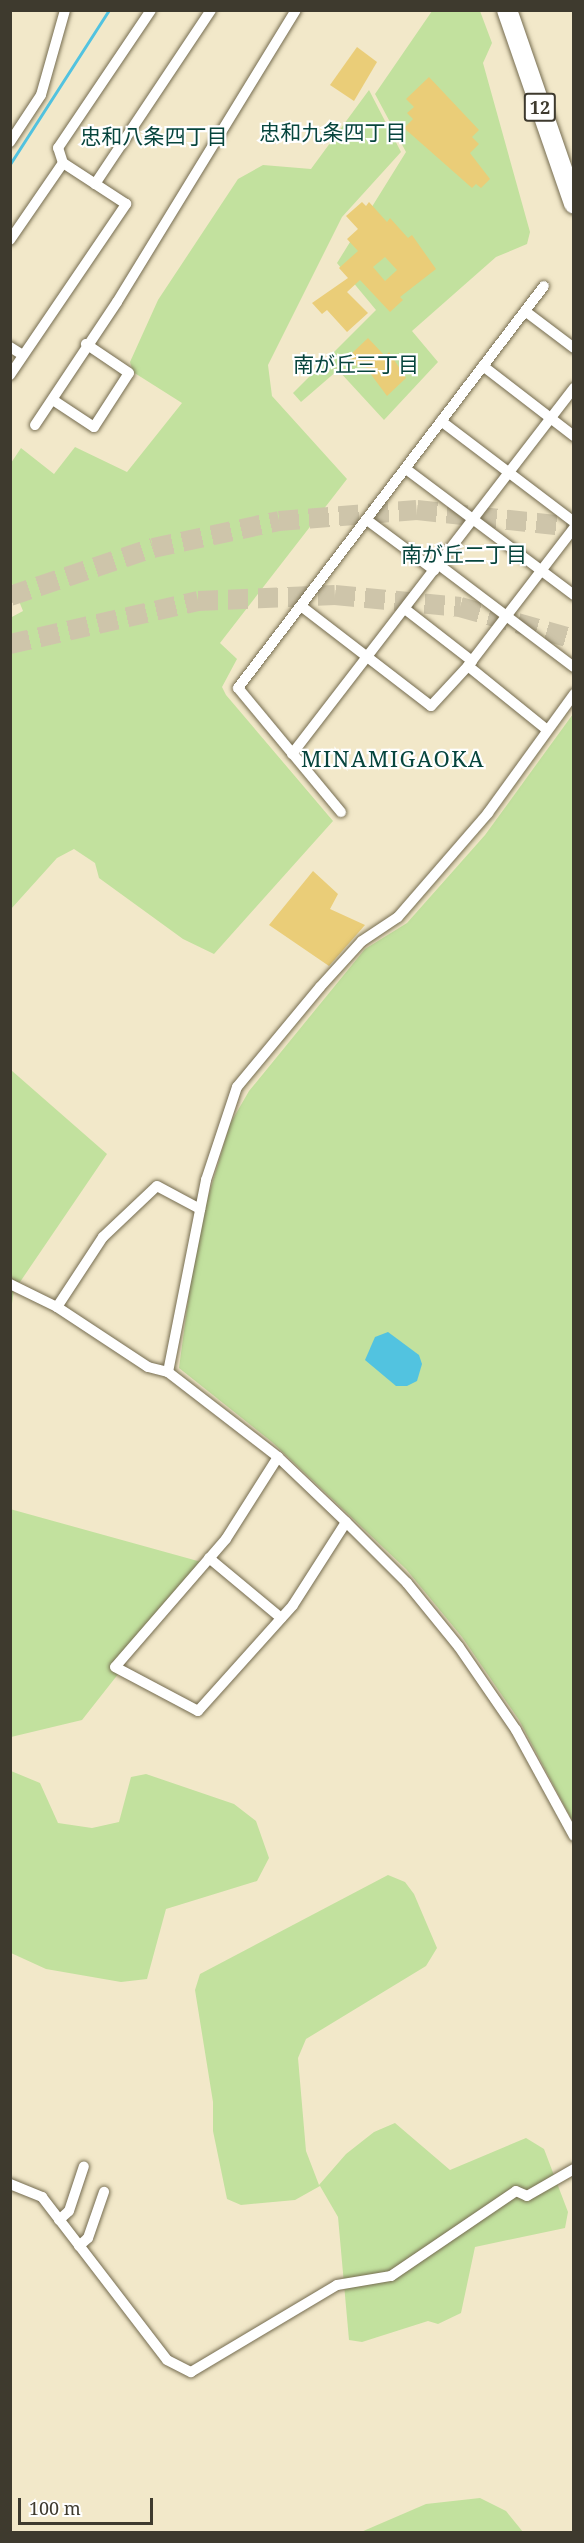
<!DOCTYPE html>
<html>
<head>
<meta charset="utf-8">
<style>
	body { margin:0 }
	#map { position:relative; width:584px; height:2543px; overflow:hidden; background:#f2e8c9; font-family:"Noto Serif","Noto Sans JP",serif }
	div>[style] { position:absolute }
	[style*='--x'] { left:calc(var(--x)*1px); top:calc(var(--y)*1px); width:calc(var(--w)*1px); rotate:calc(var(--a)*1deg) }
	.green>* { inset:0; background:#c2e19e }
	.water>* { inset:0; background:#52c3e0 }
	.stream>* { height:3px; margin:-1.5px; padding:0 1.5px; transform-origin:1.5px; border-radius:1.5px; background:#52c3e0 }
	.building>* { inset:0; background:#eacd78 }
	.highway-tunnel>* { height:20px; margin-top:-10px; transform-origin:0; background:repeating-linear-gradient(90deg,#cec5aa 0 20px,transparent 0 30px) }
	.roads { filter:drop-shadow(0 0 2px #756c50) drop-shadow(0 0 2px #756c50) }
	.street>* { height:10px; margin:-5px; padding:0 5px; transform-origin:5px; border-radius:5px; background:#fff }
	.highway>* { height:20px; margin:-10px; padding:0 10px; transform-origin:10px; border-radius:10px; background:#fff }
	span { translate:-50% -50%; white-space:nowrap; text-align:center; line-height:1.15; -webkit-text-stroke:4.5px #fff; paint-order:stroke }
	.shield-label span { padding:2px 4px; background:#fff; border:2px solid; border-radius:4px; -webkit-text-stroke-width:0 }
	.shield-label { font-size:18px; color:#3e3a2e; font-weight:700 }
	.neighbourhood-label { font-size:21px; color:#07453d }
	.quarter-label { font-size:22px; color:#07453d; letter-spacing:1.5px }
	.frame { position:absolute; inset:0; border:12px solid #3e3a2e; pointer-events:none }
	.scale { position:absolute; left:18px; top:2498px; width:135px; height:27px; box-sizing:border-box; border:3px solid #3e3a2e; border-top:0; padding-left:8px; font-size:18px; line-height:21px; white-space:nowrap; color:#3e3a2e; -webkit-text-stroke:4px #fff; paint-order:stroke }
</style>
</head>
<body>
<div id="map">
	<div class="green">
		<div style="clip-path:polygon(432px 11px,480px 11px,492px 43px,483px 63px,530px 232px,527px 244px,496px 257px,412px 331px,438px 362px,384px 420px,338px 370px,301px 402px,293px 393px,376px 310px,337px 263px,406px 152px,375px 94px)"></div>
		<div style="clip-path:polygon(369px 90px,401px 152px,342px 217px,268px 365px,272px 396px,347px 479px,220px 643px,237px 659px,222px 687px,226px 695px,333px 821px,214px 954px,183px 939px,99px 878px,95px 863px,74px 849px,57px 858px,11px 909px,10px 618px,23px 611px,11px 581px,11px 463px,21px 448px,54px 474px,75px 447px,127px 472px,182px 403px,133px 372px,130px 362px,158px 300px,238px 179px,263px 165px,311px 169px)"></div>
		<div style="clip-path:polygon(573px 714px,573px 1822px,519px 1720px,462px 1637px,406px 1569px,272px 1442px,179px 1368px,197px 1234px,230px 1124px,249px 1091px,365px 949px,407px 923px,485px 835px)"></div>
		<div style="clip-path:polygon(11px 1070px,107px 1154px,20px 1282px,15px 1282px,11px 1311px)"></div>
		<div style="clip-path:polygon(10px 1509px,205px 1563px,135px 1642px,119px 1673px,82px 1720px,11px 1737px)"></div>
		<div style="clip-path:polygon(11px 1771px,40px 1783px,58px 1823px,92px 1828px,119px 1822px,131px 1777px,146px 1774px,234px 1804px,256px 1821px,269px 1858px,257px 1881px,166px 1909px,147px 1979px,121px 1982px,46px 1969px,11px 1953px)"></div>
		<div style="clip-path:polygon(388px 1875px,405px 1882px,414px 1894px,437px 1948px,426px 1966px,306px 2039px,298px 2058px,306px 2151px,319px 2185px,346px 2154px,374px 2132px,395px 2123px,450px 2170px,526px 2138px,544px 2149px,568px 2212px,565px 2228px,475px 2247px,461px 2313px,438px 2324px,428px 2321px,362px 2342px,349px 2340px,338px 2217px,320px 2186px,295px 2200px,241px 2205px,227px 2199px,213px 2131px,213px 2102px,195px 1990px,200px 1974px)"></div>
		<div style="clip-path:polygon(480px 2498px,506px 2511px,523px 2532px,361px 2532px,426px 2504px)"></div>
	</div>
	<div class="water">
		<div style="clip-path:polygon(388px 1332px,419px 1355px,422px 1364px,417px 1381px,407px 1386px,396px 1386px,365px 1360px,375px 1337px)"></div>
	</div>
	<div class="stream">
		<div style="--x:10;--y:164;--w:183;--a:-57.3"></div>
	</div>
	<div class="building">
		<div style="clip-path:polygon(357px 47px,377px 62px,354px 101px,330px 85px)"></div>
		<div style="clip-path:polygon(429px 77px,479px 130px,472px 137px,479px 144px,470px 153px,490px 179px,481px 188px,476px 184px,472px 188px,404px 128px,413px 119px,407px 113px,414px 107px,406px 99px)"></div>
		<div style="clip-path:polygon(evenodd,362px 202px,366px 206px,369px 202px,387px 222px,390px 218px,408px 238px,412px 235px,436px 269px,400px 297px,403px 300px,390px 312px,360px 280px,347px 292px,368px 313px,347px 332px,327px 310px,322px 314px,312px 303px,348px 278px,339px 268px,358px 251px,347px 239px,358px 229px,346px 216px,362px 202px,385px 257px,397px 270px,385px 281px,373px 267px,385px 257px)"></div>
		<div style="clip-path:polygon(368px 338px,385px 356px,389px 352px,406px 378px,387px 396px,361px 361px,356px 366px,348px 357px)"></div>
		<div style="clip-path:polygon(313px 871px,338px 894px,330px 909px,365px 925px,329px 966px,269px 925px)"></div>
	</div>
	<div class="highway-tunnel">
		<div style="--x:10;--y:596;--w:151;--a:-18.6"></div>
		<div style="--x:153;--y:548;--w:129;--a:-12.1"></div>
		<div style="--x:279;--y:521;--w:138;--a:-4.6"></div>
		<div style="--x:417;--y:510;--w:158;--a:6.2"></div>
		<div style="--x:10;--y:644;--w:193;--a:-12.9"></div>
		<div style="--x:198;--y:601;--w:137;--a:-2.5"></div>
		<div style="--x:335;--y:595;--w:126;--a:5.5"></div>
		<div style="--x:460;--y:607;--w:118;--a:15.7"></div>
	</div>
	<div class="roads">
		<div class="street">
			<div style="--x:10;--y:142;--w:56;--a:-56.6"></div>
			<div style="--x:41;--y:95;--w:88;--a:-74.2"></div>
			<div style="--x:95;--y:184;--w:209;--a:-56.3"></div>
			<div style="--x:10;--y:240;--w:93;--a:-55.5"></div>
			<div style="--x:525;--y:311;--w:61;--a:37.1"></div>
			<div style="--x:10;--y:347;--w:15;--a:32"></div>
			<div style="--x:483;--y:366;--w:115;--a:37.6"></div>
			<div style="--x:10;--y:375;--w:207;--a:-55.8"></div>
			<div style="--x:126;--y:204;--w:75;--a:-146.9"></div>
			<div style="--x:63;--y:163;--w:16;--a:-108"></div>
			<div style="--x:58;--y:148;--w:166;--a:-56"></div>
			<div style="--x:53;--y:400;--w:49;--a:33.4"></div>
			<div style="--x:94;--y:427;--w:64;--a:-57.1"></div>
			<div style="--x:129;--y:373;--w:52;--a:-146"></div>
			<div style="--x:441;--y:421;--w:167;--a:37.2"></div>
			<div style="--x:35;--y:425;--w:148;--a:-56.3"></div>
			<div style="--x:117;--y:302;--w:342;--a:-58.5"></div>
			<div style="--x:406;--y:469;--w:210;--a:36.9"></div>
			<div style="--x:367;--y:520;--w:84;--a:36.7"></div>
			<div style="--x:439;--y:565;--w:169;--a:37.1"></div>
			<div style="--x:301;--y:606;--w:164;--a:37.6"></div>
			<div style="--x:431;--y:706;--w:54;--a:-47.2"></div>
			<div style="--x:468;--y:666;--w:174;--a:-52.5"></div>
			<div style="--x:405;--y:609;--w:85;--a:37.8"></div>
			<div style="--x:468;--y:666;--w:100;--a:38.9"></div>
			<div style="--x:292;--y:754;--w:462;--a:-52.4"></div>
			<div style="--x:341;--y:812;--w:161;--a:-129.7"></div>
			<div style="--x:238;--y:688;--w:505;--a:-52.72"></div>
			<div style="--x:10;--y:1284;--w:52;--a:26.1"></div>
			<div style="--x:57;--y:1307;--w:109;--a:33.4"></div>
			<div style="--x:148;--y:1367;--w:21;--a:14"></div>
			<div style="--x:168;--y:1372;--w:139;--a:37.7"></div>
			<div style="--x:278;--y:1457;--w:94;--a:43.7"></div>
			<div style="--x:346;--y:1522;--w:86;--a:45"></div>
			<div style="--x:407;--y:1583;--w:82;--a:50.9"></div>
			<div style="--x:459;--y:1647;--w:101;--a:55.5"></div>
			<div style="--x:516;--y:1730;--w:121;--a:61.3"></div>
			<div style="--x:57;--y:1307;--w:84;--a:-56.7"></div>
			<div style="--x:103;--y:1237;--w:74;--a:-43.4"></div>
			<div style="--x:157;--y:1186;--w:49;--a:28.1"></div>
			<div style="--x:168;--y:1372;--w:196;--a:-78.8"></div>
			<div style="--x:206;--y:1180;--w:98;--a:-71.6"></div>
			<div style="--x:237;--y:1087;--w:130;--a:-50.3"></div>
			<div style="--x:320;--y:987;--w:62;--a:-47.6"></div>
			<div style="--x:362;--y:941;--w:43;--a:-33.7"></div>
			<div style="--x:398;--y:917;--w:138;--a:-49.1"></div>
			<div style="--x:488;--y:813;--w:147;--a:-54.1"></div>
			<div style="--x:278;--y:1457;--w:97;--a:122.4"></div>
			<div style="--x:226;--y:1539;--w:169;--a:130.9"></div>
			<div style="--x:115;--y:1667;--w:94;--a:27.9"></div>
			<div style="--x:198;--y:1711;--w:142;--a:-48.1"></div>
			<div style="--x:293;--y:1605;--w:98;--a:-57.4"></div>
			<div style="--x:209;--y:1558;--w:94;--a:39.8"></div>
			<div style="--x:10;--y:2184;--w:35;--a:22"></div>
			<div style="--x:42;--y:2197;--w:205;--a:52.5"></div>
			<div style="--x:167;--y:2360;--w:27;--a:27"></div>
			<div style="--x:191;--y:2372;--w:170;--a:-30.8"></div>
			<div style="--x:337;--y:2285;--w:55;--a:-9.5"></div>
			<div style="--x:391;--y:2276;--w:151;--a:-34.2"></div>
			<div style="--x:516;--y:2191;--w:12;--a:24"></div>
			<div style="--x:527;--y:2196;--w:54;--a:-29.9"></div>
			<div style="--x:59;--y:2220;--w:13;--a:-42"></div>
			<div style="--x:69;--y:2211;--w:47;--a:-71.6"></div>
			<div style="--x:79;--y:2246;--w:12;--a:-42"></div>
			<div style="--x:88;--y:2238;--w:49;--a:-70.8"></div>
		</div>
		<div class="highway">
			<div style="--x:507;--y:10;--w:205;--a:70.9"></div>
		</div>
	</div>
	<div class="shield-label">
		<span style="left:540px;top:107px">12</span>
	</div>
	<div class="neighbourhood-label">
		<span style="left:333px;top:132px">忠和九条四丁目</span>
		<span style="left:154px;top:136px">忠和八条四丁目</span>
		<span style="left:356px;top:364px">南が丘三丁目</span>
		<span style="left:464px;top:554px">南が丘二丁目</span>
	</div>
	<div class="quarter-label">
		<span style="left:393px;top:759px">MINAMIGAOKA</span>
	</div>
	<div class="frame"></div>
	<div class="scale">100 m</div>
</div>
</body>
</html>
